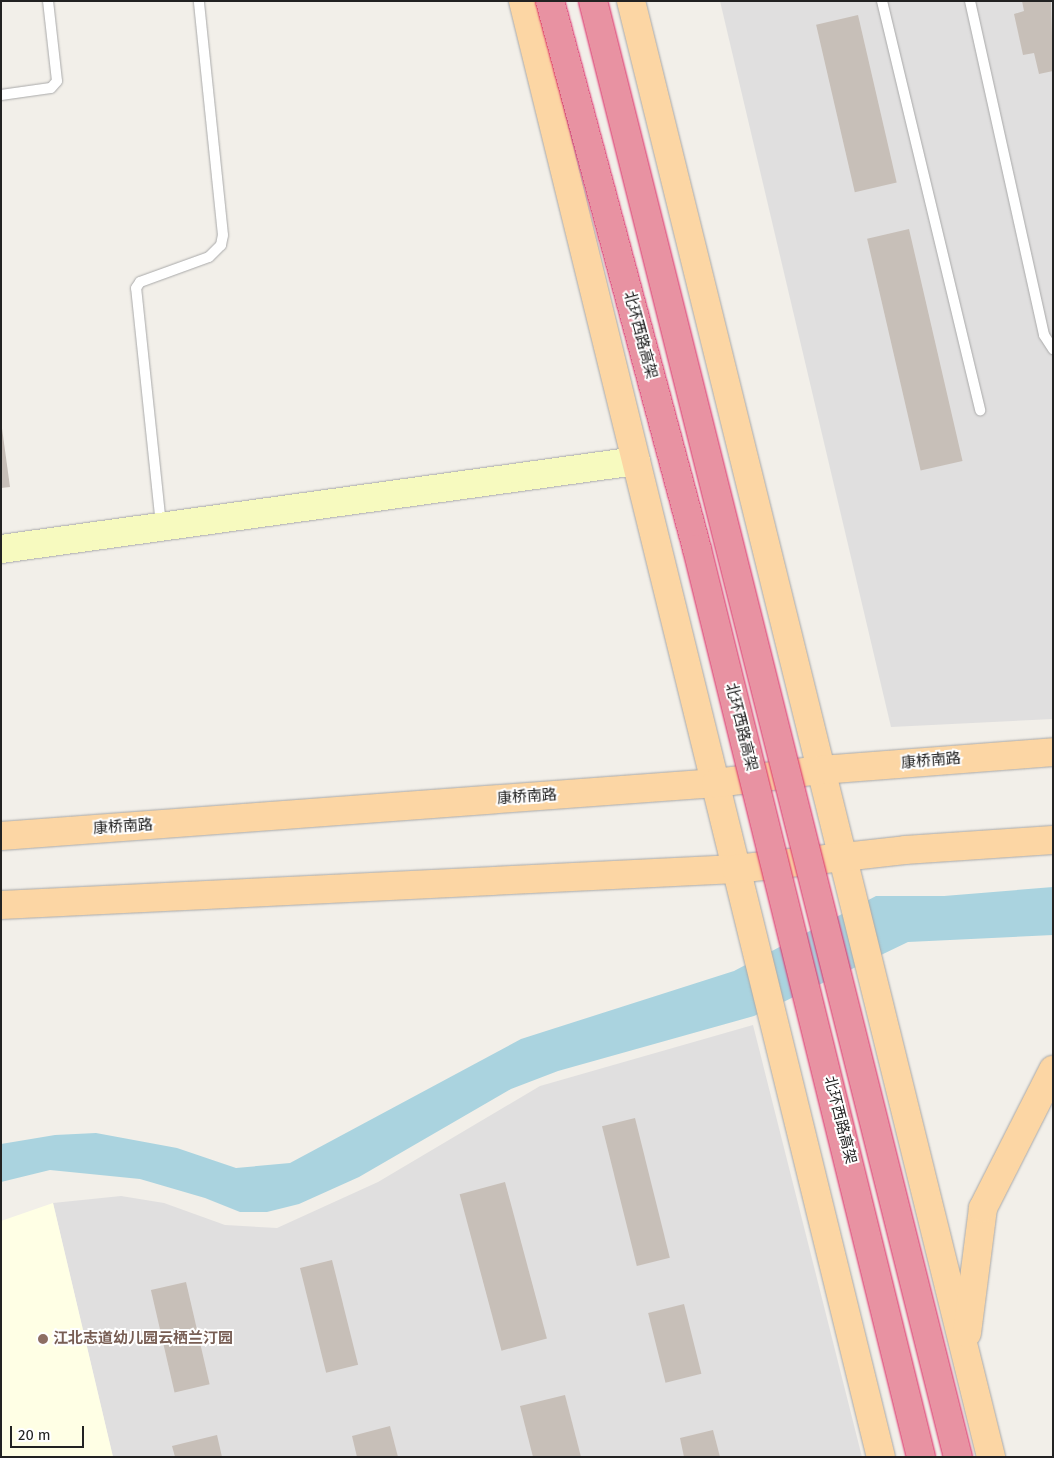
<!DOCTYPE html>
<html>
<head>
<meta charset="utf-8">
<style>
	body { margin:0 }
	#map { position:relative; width:1054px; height:1458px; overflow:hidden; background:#f2efe9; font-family:"Fira Sans","Noto Sans SC",sans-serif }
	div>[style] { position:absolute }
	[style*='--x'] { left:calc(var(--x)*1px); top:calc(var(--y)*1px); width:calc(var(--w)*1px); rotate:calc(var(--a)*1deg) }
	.residential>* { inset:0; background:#e0dfdf }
	.education>* { inset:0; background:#ffffe5 }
	.water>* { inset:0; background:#aad3df }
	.building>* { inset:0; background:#c7bfb8; transform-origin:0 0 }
	.roads { filter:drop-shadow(0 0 1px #a9a9a9) drop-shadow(0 0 1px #a9a9a9) }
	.lane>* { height:10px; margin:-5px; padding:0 5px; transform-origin:5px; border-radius:5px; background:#fff }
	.secondary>* { height:28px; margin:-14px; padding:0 14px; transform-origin:14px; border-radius:14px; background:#f7fabf }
	.primary>* { height:28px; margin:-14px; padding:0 14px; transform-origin:14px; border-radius:14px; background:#fcd6a4 }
	.bridges { filter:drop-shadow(0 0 1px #dc2a67) drop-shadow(0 0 1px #dc2a67) }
	.highway-bridge>* { height:28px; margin:-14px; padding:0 14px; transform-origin:14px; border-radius:14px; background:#e892a2 }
	.dots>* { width:14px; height:14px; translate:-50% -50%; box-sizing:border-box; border:2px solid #fff; border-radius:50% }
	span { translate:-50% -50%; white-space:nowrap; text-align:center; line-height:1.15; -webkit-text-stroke:4px #fff; paint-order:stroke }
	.street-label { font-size:15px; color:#222 }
	.education-label { font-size:15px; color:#785e54; font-weight:700 }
	.left { translate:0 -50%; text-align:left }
	.frame { position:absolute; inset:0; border:2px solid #222; pointer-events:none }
	.scale { position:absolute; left:10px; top:1426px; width:74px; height:22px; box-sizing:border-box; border:2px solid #222; border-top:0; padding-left:6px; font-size:15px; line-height:18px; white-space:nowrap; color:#222; -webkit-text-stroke:4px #fff; paint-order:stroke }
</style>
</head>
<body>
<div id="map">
	<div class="residential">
		<div style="clip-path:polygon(720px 1px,1053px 1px,1053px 719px,891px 727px)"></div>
		<div style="clip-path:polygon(753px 1025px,862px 1457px,113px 1457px,53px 1203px,121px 1196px,164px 1203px,225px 1225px,277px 1228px,378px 1182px,540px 1086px)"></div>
	</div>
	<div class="education">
		<div style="clip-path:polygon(53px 1203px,113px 1457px,1px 1457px,1px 1221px)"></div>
	</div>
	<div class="water">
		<div style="clip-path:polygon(1053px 887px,1053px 935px,908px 942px,754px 1016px,558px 1071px,511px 1089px,359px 1177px,299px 1204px,267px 1212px,240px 1212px,205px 1198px,140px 1179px,50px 1170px,1px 1182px,1px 1144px,55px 1135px,96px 1133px,177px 1148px,236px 1168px,290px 1163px,521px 1039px,734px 971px,876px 896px,944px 896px)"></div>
	</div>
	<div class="building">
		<div style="clip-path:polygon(1022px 1px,1051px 1px,1053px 71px,1039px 74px,1034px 53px,1023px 55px,1014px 14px,1024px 11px)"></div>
		<div style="left:858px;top:15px;width:172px;height:43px;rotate:77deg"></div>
		<div style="left:909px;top:229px;width:238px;height:43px;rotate:77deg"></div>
		<div style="clip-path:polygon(1px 421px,10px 487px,1px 488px)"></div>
		<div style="left:635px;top:1118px;width:144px;height:34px;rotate:76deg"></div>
		<div style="left:505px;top:1182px;width:162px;height:47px;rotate:75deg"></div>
		<div style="left:332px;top:1260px;width:108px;height:33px;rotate:76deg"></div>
		<div style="left:186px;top:1282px;width:105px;height:36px;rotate:77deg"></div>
		<div style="left:684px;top:1304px;width:72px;height:37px;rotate:76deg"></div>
		<div style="clip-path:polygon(565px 1395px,581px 1457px,533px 1457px,520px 1406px)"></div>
		<div style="clip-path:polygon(390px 1426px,398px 1457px,357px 1457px,352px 1436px)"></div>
		<div style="clip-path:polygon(713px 1430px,720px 1457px,684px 1457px,680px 1438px)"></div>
		<div style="clip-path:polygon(217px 1435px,222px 1457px,175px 1457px,172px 1446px)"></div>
	</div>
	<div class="roads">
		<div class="lane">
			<div style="--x:882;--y:1;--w:421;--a:76.5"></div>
			<div style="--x:970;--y:1;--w:342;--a:77.5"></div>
			<div style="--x:1044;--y:335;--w:17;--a:57"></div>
			<div style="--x:1;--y:95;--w:50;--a:-8"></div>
			<div style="--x:51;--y:88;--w:9;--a:-49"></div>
			<div style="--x:57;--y:81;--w:81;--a:-96.4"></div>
			<div style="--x:161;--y:525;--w:238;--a:-96"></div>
			<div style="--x:136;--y:288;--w:7;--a:-56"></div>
			<div style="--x:140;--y:282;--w:73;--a:-19.9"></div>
			<div style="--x:209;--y:257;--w:17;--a:-45"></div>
			<div style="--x:221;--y:245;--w:10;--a:-79"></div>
			<div style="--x:223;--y:235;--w:235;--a:-95.9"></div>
		</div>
		<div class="secondary">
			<div style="--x:1;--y:549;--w:641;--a:-7.89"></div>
		</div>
		<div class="primary">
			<div style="--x:523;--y:1;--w:1499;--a:76.19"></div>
			<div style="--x:631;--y:1;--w:1500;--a:76.11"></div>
			<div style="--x:1;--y:836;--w:717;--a:-4.24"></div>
			<div style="--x:716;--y:783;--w:106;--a:-7.1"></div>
			<div style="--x:821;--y:770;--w:233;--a:-4.4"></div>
			<div style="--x:1;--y:905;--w:736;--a:-2.8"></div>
			<div style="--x:736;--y:869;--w:170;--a:-6.4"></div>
			<div style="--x:905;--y:850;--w:148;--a:-3.9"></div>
			<div style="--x:967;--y:1333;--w:126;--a:-82.7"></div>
			<div style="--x:983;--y:1208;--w:155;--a:-63.1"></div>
		</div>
	</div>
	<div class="bridges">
		<div class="highway-bridge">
			<div style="--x:550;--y:1;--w:567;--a:74.98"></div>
			<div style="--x:697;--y:549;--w:935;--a:76.14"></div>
			<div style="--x:593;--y:1;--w:1501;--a:75.93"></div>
		</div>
	</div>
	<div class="dots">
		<div style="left:43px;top:1339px;background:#8d6e63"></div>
	</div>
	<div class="street-label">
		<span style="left:640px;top:335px;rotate:75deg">北环西路高架</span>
		<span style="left:741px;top:727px;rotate:76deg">北环西路高架</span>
		<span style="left:931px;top:761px;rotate:-5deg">康桥南路</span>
		<span style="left:527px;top:797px;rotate:-4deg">康桥南路</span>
		<span style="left:123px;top:827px;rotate:-4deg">康桥南路</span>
		<span style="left:840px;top:1120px;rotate:76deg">北环西路高架</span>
	</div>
	<div class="education-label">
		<span class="left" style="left:53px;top:1339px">江北志道幼儿园云栖兰汀园</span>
	</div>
	<div class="frame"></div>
	<div class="scale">20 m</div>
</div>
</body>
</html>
